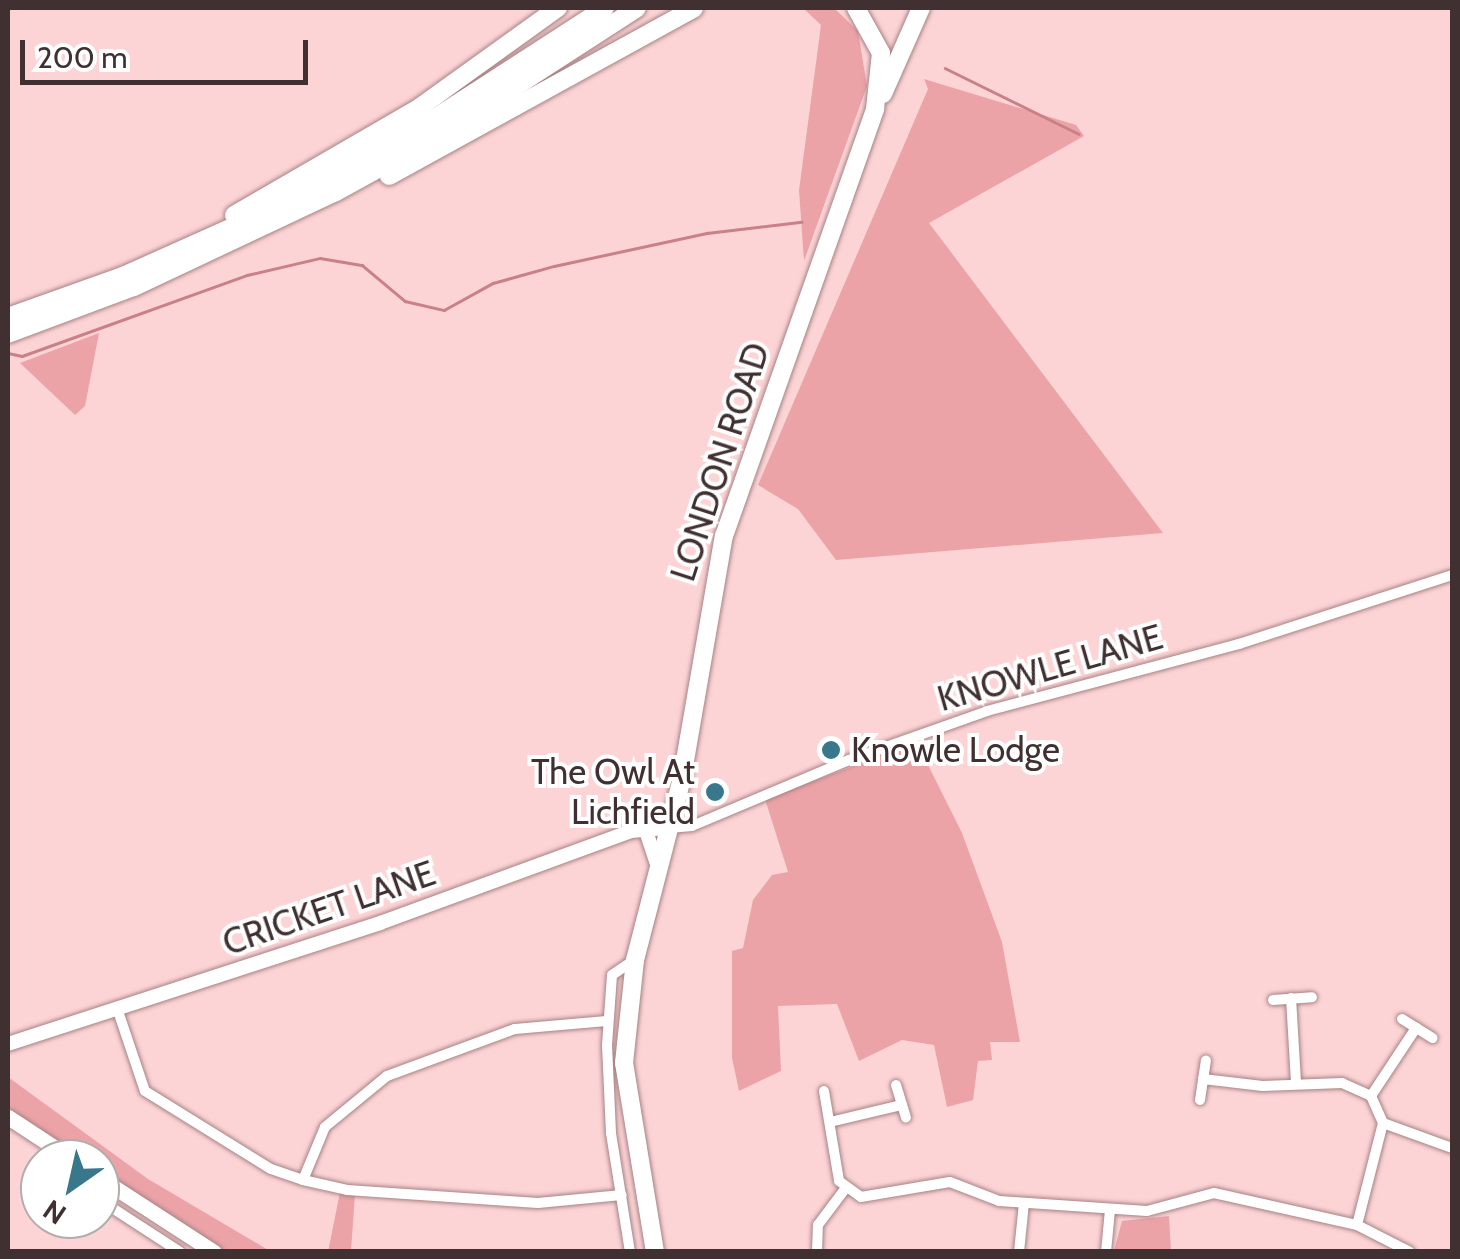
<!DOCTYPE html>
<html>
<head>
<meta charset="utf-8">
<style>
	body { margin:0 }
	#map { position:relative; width:1460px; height:1259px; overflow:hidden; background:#fdd4d6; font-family:Cabin,sans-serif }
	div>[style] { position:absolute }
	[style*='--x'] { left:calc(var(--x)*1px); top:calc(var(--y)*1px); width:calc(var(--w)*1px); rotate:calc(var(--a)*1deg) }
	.green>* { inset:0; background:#eca3a8 }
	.stream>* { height:2.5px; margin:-1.25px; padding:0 1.25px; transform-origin:1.25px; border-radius:1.25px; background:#c98086 }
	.roads { filter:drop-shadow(0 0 2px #a78284) drop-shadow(0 0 2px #a78284) }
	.street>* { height:10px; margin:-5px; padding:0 5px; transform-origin:5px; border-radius:5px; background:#fff }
	.secondary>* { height:14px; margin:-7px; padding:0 7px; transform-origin:7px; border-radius:7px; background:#fff }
	.primary>* { height:15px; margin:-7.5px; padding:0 7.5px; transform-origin:7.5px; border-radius:7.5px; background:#fff }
	.highway>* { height:18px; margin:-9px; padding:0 9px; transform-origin:9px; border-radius:9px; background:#fff }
	.dots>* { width:28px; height:28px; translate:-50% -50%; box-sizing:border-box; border:5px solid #fff; border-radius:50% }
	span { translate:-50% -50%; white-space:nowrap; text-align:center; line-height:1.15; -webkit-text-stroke:8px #fff; paint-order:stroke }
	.street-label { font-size:35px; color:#403031 }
	.poi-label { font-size:35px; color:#403031 }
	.left { translate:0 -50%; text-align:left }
	.right { translate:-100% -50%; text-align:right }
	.frame { position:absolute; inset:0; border:10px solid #403031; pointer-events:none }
	.north { position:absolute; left:20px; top:1139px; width:100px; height:100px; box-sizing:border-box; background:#fff; border:2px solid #b3acad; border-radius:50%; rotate:214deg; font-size:28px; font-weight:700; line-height:40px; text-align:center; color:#403031 }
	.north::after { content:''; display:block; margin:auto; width:35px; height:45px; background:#39778d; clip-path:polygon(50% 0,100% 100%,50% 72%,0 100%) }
	.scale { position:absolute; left:20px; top:40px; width:288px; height:45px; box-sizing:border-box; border:5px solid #403031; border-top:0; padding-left:12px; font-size:30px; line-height:35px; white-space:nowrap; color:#403031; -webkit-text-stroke:8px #fff; paint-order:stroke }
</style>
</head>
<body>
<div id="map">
	<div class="green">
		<div style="clip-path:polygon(803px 8px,834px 8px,858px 31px,867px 86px,804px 261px,799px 190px,821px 25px)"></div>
		<div style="clip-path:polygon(924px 79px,1076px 125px,1084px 136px,929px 223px,1163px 533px,836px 560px,798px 509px,758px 485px,928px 89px)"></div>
		<div style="clip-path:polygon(99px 333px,85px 406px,75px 415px,20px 363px)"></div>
		<div style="clip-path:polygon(908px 746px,919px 747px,962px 833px,1002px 942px,1020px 1042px,990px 1042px,992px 1060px,978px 1061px,973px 1100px,947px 1107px,934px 1045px,902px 1040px,859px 1061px,837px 1004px,778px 1006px,781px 1071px,739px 1091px,732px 1058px,732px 951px,743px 948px,753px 900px,772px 875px,788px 872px,765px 799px)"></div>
		<div style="clip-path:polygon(8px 1077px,148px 1179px,270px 1251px,221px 1251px,100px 1173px,100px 1159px,79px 1159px,8px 1111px)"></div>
		<div style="clip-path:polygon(340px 1192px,355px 1194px,351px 1251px,328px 1252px)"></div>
		<div style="clip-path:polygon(1169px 1216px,1171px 1251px,1114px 1251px,1122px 1221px)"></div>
	</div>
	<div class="stream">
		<div style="--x:945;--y:68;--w:149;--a:26.2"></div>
		<div style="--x:8;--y:353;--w:14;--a:12"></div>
		<div style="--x:22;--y:356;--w:239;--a:-19.8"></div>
		<div style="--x:247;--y:275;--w:75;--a:-13.1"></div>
		<div style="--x:320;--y:258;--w:43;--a:9.5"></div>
		<div style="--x:362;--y:265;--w:56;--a:39.9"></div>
		<div style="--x:405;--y:301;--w:40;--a:13"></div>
		<div style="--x:444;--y:310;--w:56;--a:-28.9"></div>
		<div style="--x:493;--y:283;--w:63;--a:-15.6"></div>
		<div style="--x:554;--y:266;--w:157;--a:-12.2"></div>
		<div style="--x:707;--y:233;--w:95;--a:-6.7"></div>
	</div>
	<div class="roads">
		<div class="street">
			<div style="--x:669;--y:828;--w:23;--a:-5"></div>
			<div style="--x:692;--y:826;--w:170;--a:-22.8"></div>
			<div style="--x:849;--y:760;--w:146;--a:-19.5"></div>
			<div style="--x:987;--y:711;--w:261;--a:-14.9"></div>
			<div style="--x:1239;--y:644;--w:224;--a:-17.9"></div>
			<div style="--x:1291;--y:998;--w:85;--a:86.6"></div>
			<div style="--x:1273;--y:1000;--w:39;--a:-4"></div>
			<div style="--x:118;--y:1011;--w:84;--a:71.4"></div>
			<div style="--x:145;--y:1091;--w:148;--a:31.8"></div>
			<div style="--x:271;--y:1169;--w:34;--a:19"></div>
			<div style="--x:303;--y:1180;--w:45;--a:12.8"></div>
			<div style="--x:347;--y:1190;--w:191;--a:3.9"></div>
			<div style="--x:538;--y:1203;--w:84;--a:-5.4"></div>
			<div style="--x:1402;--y:1019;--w:36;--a:32"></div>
			<div style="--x:1203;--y:1079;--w:60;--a:6.7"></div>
			<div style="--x:1263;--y:1086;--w:79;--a:-2.2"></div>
			<div style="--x:1342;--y:1083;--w:32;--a:24"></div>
			<div style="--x:1371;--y:1096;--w:30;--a:66"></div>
			<div style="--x:1383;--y:1123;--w:105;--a:104.3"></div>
			<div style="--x:896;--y:1085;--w:34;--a:73"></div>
			<div style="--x:824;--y:1091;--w:91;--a:80.5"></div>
			<div style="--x:839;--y:1181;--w:27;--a:36"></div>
			<div style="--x:861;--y:1197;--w:90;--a:-9.6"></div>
			<div style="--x:950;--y:1182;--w:53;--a:21.2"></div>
			<div style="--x:999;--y:1201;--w:148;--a:3.9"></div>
			<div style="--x:1147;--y:1211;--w:69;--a:-15"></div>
			<div style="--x:1214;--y:1193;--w:147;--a:12.6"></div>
			<div style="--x:1357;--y:1225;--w:59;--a:27"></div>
			<div style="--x:1371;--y:1096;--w:82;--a:-56.5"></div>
			<div style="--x:1200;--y:1100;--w:40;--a:-81.5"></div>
			<div style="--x:830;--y:1122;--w:74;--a:-13.3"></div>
			<div style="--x:1383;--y:1123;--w:73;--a:19.9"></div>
			<div style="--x:303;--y:1180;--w:57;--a:-67.5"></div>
			<div style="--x:325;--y:1127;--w:80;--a:-39.4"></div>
			<div style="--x:387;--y:1076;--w:136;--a:-20.2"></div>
			<div style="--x:515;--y:1029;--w:92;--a:-5"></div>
			<div style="--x:100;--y:1200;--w:95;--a:33"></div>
			<div style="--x:630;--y:1252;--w:121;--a:-99.1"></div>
			<div style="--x:611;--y:1133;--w:88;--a:-92.6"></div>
			<div style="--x:607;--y:1045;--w:70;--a:-85.9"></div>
			<div style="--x:612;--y:975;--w:25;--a:-34"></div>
			<div style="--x:817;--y:1252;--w:27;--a:-88"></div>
			<div style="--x:818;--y:1225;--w:45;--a:-53.1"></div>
			<div style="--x:1019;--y:1252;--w:49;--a:-84.2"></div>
			<div style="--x:1106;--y:1252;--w:42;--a:-84.6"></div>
		</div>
		<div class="secondary">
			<div style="--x:645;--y:828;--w:41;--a:71.6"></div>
			<div style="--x:8;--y:1044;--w:391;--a:-18"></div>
			<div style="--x:380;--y:923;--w:267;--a:-20.1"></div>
			<div style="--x:631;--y:831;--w:38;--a:-5"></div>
		</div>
		<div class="primary">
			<div style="--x:8;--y:1117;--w:77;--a:33.3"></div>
			<div style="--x:100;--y:1178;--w:136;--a:33"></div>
		</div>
		<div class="highway">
			<div style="--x:883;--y:94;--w:94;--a:-66.2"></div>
			<div style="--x:389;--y:176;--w:348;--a:-28.8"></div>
			<div style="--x:234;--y:215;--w:215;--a:-30.1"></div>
			<div style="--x:420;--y:107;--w:170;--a:-35.7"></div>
			<div style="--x:8;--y:317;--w:124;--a:-19.7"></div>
			<div style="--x:125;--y:275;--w:167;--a:-24.1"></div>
			<div style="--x:277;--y:207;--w:165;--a:-29.1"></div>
			<div style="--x:421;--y:127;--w:219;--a:-32.9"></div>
			<div style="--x:8;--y:334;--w:134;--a:-20.5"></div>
			<div style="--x:134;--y:287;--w:223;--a:-25.2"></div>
			<div style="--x:336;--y:192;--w:127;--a:-28.8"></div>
			<div style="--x:447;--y:131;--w:226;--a:-32.9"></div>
			<div style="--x:655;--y:1252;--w:192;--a:-99.3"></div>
			<div style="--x:624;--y:1063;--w:104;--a:-83.9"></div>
			<div style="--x:635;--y:960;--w:188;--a:-75.5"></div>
			<div style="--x:682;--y:778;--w:246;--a:-80.2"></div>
			<div style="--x:724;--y:536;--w:453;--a:-70.5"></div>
			<div style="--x:875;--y:109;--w:56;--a:-83.9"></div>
			<div style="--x:881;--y:53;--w:51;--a:-119.1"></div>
		</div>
	</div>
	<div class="dots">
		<div style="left:831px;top:750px;background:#39778d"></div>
		<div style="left:715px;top:792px;background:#39778d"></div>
	</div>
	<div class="street-label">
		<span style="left:720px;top:462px;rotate:-72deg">LONDON ROAD</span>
		<span style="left:1050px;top:668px;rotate:-16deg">KNOWLE LANE</span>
		<span style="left:329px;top:908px;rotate:-19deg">CRICKET LANE</span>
	</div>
	<div class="poi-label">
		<span class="left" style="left:851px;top:750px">Knowle Lodge</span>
		<span class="right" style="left:695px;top:792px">The Owl At<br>Lichfield</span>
	</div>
	<div class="frame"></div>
	<div class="north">N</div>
	<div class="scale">200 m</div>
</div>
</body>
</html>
